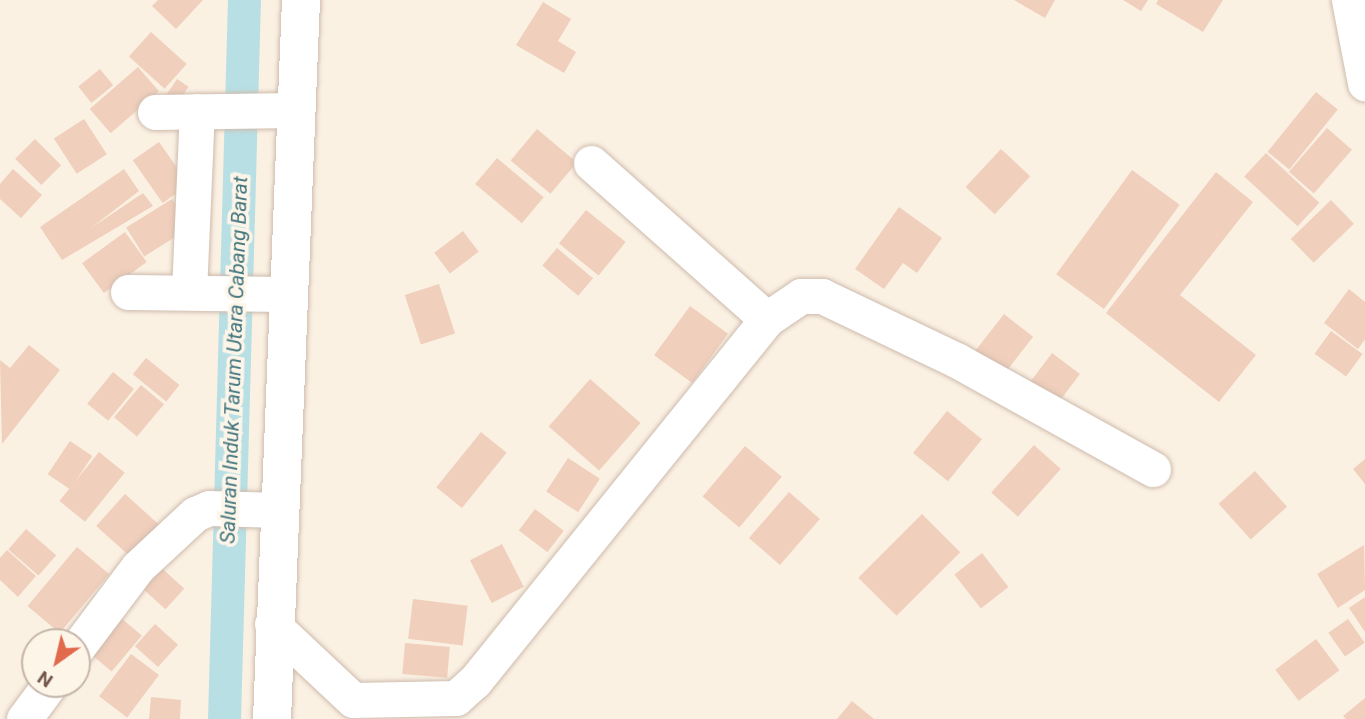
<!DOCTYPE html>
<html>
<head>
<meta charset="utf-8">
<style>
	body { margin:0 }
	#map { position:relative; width:1365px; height:719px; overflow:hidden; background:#fbf1e3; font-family:Roboto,sans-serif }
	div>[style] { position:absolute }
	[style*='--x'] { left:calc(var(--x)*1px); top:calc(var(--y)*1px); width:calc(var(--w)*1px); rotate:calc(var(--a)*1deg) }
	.canal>* { height:33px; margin:-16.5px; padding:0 16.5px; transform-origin:16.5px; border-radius:16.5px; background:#b8dfe4 }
	.building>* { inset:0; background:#f0cfbc; transform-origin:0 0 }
	.roads { filter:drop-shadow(0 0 2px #cebbad) drop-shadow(0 0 2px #cebbad) }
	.street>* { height:35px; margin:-17.5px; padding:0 17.5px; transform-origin:17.5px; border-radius:17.5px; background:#fff }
	.secondary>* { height:38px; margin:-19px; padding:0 19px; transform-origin:19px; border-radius:19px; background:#fff }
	span { translate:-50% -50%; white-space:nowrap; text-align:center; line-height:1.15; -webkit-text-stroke:7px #fef5e9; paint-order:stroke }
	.water-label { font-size:21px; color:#42767e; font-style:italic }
	.north { position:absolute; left:21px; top:628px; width:70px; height:70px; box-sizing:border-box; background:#fef5e9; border:2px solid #c6b6a9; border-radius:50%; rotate:214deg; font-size:19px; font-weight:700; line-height:28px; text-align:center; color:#72574a }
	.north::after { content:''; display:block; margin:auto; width:24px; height:32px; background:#e1694c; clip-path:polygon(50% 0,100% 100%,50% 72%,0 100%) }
</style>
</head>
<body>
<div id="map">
	<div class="canal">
		<div style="--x:224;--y:719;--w:719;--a:-88.41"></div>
	</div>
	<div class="building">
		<div style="clip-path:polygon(158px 0,203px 0,176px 29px,152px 6px)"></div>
		<div style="clip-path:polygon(1014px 0,1055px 0,1045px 18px)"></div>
		<div style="clip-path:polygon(1123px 0,1148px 0,1141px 11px)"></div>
		<div style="clip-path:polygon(1158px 0,1223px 0,1203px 32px,1156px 4px)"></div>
		<div style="clip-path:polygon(543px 2px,571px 19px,558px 41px,576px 52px,564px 73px,516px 45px)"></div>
		<div style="left:151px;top:32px;width:48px;height:33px;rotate:42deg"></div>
		<div style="left:138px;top:67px;width:32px;height:64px;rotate:49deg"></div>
		<div style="left:100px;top:69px;width:21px;height:28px;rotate:51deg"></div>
		<div style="left:177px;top:79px;width:14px;height:21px;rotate:34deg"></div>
		<div style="left:1316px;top:92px;width:28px;height:77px;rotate:39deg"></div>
		<div style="left:84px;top:119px;width:42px;height:36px;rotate:57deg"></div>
		<div style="left:1327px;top:128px;width:33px;height:58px;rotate:41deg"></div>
		<div style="left:537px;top:129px;width:52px;height:41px;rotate:40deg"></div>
		<div style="left:35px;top:139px;width:37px;height:28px;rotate:45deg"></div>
		<div style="left:159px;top:142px;width:52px;height:32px;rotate:55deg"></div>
		<div style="left:1001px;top:149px;width:40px;height:52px;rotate:43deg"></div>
		<div style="left:1266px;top:153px;width:73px;height:32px;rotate:43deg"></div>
		<div style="left:497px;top:158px;width:61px;height:34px;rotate:40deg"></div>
		<div style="clip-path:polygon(13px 169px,42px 195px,21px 218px,0 199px,0 184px)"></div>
		<div style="clip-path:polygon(124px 169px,139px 191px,91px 228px,143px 193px,153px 206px,62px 260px,40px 227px)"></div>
		<div style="left:1132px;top:170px;width:59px;height:129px;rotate:36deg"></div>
		<div style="clip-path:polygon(1216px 172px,1253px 202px,1180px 295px,1256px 355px,1219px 402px,1106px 313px)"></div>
		<div style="left:172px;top:199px;width:34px;height:54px;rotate:58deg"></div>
		<div style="left:1331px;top:200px;width:33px;height:56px;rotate:46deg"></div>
		<div style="clip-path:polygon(899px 207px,942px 238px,917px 273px,903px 263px,884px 289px,855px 269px)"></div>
		<div style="left:586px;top:210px;width:51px;height:43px;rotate:39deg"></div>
		<div style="left:463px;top:231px;width:26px;height:36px;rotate:53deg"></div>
		<div style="left:125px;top:232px;width:37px;height:53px;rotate:54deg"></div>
		<div style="left:557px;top:248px;width:47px;height:23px;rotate:40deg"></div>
		<div style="left:439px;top:284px;width:52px;height:36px;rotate:72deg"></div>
		<div style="clip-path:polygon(1349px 289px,1365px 302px,1365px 339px,1358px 349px,1324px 323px)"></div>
		<div style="left:690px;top:306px;width:47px;height:61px;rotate:36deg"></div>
		<div style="left:1004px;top:314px;width:37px;height:56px;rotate:38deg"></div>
		<div style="left:1331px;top:331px;width:39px;height:28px;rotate:36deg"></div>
		<div style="clip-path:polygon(29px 345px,60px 370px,2px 444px,0 360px,10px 368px)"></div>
		<div style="left:1052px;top:353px;width:35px;height:36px;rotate:37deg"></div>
		<div style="left:146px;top:358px;width:43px;height:21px;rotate:39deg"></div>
		<div style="left:113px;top:372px;width:27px;height:41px;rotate:39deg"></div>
		<div style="left:590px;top:379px;width:67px;height:63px;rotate:41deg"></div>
		<div style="left:141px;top:385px;width:30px;height:42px;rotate:40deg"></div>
		<div style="left:947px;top:411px;width:45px;height:54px;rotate:39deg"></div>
		<div style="left:481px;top:432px;width:33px;height:71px;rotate:39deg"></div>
		<div style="left:70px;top:441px;width:27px;height:40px;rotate:34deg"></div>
		<div style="left:1034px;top:445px;width:36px;height:64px;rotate:42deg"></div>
		<div style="left:745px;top:446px;width:48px;height:66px;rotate:40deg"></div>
		<div style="left:99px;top:452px;width:33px;height:63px;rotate:39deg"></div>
		<div style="left:568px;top:458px;width:38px;height:40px;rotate:33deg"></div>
		<div style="clip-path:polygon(1365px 459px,1365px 484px,1353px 469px)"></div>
		<div style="left:1255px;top:471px;width:48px;height:49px;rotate:48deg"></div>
		<div style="left:789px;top:492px;width:41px;height:61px;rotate:41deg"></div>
		<div style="left:125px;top:494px;width:50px;height:43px;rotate:42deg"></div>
		<div style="left:535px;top:509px;width:36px;height:27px;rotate:37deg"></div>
		<div style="left:922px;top:514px;width:54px;height:90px;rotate:45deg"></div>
		<div style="left:26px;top:529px;width:40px;height:27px;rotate:41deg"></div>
		<div style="left:502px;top:544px;width:48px;height:36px;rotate:63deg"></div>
		<div style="clip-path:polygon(1364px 545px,1365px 590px,1338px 608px,1317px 574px)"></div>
		<div style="left:77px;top:547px;width:42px;height:77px;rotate:40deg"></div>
		<div style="clip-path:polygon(7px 550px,36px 576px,18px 597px,0 580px,0 558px)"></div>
		<div style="left:982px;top:553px;width:43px;height:35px;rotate:52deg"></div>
		<div style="left:156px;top:563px;width:38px;height:28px;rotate:42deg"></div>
		<div style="clip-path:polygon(1365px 597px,1365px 632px,1349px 608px)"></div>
		<div style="left:413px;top:599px;width:55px;height:40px;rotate:7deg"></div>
		<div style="left:115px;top:613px;width:35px;height:47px;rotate:40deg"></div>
		<div style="left:1348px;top:619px;width:29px;height:24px;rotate:55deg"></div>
		<div style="left:155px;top:624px;width:31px;height:30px;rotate:42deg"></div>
		<div style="left:1316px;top:639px;width:39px;height:51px;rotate:53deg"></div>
		<div style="left:405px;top:643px;width:45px;height:31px;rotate:5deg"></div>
		<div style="left:131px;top:654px;width:35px;height:53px;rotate:37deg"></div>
		<div style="clip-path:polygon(151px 697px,181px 700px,180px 719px,149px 719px)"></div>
		<div style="clip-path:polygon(1365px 698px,1365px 719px,1346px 719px,1343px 716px)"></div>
		<div style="clip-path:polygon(852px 701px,874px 719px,837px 719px)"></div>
	</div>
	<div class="roads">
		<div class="street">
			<div style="--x:1349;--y:0;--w:85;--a:79.1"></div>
			<div style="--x:155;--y:112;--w:139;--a:-0.8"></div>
			<div style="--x:591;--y:163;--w:235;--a:41.6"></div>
			<div style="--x:128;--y:292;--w:159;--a:0.7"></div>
			<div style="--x:189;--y:292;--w:181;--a:-87.5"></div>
			<div style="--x:272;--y:624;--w:111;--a:43.2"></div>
			<div style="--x:353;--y:700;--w:103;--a:-1.1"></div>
			<div style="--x:456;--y:698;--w:25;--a:-42"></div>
			<div style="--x:475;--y:681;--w:465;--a:-51.1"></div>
			<div style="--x:767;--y:319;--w:41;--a:-34.1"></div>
			<div style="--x:801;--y:296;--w:21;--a:0"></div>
			<div style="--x:822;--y:296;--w:151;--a:25.5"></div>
			<div style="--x:958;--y:361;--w:223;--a:29"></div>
			<div style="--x:77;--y:648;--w:101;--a:-53"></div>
			<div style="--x:138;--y:567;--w:78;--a:-42.9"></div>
			<div style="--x:195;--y:514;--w:15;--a:-23"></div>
			<div style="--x:209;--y:508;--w:72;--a:1.6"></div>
			<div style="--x:24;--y:719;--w:44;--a:-53.4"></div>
		</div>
		<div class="secondary">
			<div style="--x:272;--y:719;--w:720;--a:-87.69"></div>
		</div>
	</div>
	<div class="water-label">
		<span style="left:234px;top:360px;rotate:-88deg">Saluran Induk Tarum Utara Cabang Barat</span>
	</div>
	<div class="north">N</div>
</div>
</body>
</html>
